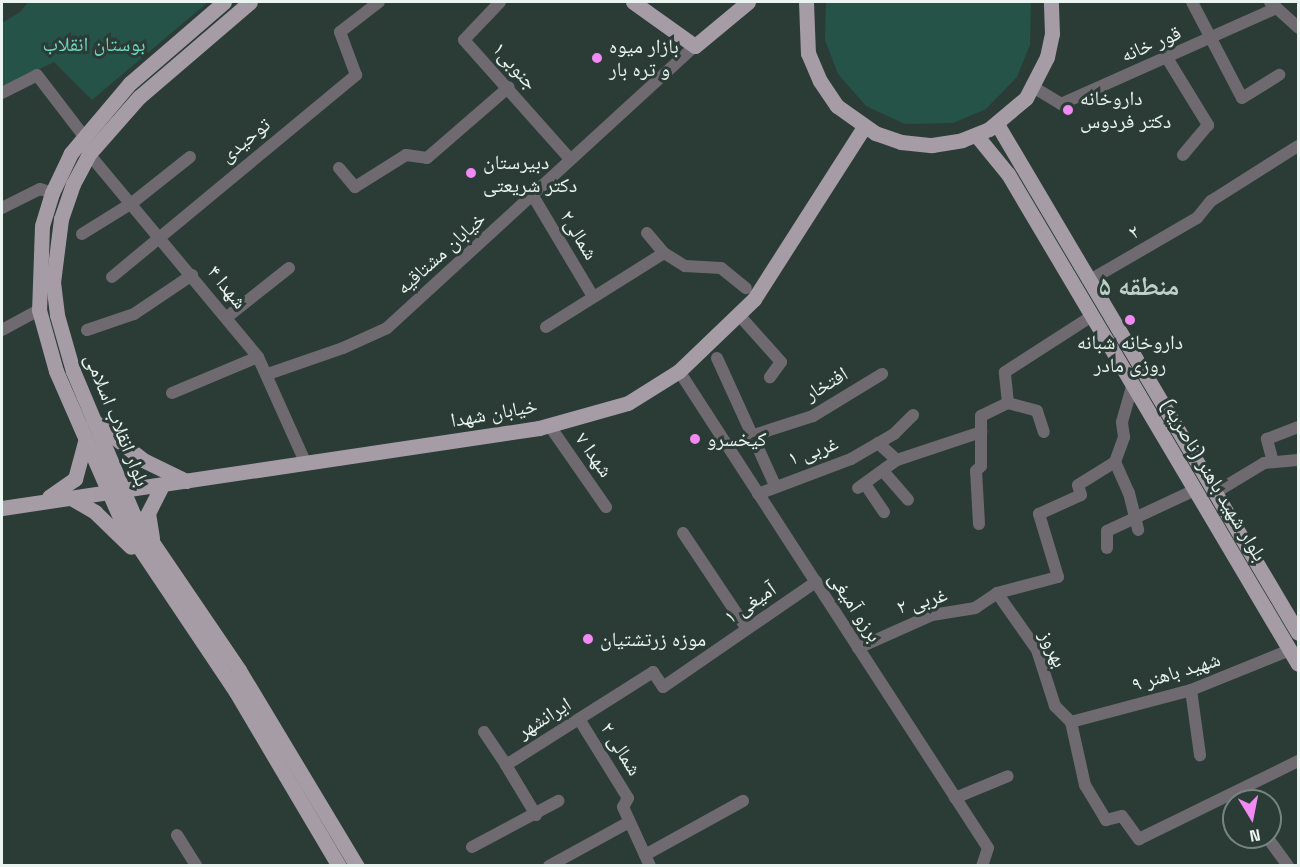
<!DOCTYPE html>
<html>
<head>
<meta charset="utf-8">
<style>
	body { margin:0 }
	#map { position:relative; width:1300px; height:867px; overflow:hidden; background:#2b3b36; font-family:"Space Grotesk","Noto Naskh Arabic",sans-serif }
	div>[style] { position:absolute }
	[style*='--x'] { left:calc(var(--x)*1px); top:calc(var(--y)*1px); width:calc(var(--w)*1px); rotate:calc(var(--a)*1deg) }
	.green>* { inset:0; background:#265348 }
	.minor>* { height:12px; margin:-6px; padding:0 6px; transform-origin:6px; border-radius:6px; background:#6f6a6f }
	.major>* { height:15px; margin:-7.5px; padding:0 7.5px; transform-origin:7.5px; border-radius:7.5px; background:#a69ca6 }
	.dots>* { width:16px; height:16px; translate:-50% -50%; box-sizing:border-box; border:3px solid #2b3b36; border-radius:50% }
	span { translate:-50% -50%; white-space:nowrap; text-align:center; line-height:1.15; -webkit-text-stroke:6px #2b3b36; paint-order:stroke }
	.park-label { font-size:20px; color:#6dd8be }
	.street-label { font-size:20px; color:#eaf4f1 }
	.poi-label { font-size:20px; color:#eaf4f1 }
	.left { translate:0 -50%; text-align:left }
	.district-label { font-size:26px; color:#bccfc9; font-weight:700 }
	.frame { position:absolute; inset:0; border:3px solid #eaf4f1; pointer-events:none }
	.north { position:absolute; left:1222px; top:789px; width:60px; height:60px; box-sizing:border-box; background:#2b3b36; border:2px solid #778581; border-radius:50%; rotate:170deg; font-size:16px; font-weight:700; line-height:24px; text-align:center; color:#eaf4f1 }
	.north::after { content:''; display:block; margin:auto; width:21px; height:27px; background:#f28af3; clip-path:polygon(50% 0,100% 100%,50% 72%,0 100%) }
</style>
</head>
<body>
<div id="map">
	<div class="green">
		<div style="clip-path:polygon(28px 2px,208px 2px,92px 100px,54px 62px,2px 87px,2px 23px,20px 12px)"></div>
		<div style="clip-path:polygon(826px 2px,1031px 2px,1030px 45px,1017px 77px,986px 109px,953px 123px,905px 124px,866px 106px,838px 74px,825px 40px)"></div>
	</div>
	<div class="minor">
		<div style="--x:500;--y:2;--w:52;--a:133.5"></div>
		<div style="--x:464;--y:40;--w:159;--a:48.3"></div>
		<div style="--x:1192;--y:2;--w:108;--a:62.5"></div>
		<div style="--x:1242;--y:98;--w:44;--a:-31.9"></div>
		<div style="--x:1270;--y:2;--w:38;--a:42"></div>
		<div style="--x:1167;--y:58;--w:79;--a:58.5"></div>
		<div style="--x:1208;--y:125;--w:39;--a:130"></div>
		<div style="--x:1033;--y:87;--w:33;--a:31"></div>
		<div style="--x:1061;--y:104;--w:236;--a:-24"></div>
		<div style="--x:2;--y:93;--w:39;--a:-27"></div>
		<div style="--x:37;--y:75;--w:76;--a:52.5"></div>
		<div style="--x:89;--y:154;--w:264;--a:50.2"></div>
		<div style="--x:258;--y:357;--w:117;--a:65.8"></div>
		<div style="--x:339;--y:168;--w:25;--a:50"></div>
		<div style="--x:355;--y:187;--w:60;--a:-32.1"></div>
		<div style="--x:406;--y:155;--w:21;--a:8"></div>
		<div style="--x:427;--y:158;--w:108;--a:-40.9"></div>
		<div style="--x:533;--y:196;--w:115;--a:59.2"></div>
		<div style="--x:2;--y:208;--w:42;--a:-26.6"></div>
		<div style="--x:40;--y:189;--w:13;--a:18"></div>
		<div style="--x:647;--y:233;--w:26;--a:50"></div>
		<div style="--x:664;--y:253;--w:25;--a:32"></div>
		<div style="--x:685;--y:266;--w:36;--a:3"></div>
		<div style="--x:721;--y:268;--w:32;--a:39"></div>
		<div style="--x:82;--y:234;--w:59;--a:-31.8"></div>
		<div style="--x:132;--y:203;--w:74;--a:-38.4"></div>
		<div style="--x:112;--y:277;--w:317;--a:-39.6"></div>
		<div style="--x:356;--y:75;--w:46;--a:-110.4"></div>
		<div style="--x:340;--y:32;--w:49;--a:-37.6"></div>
		<div style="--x:1090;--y:280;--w:124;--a:-30.1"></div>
		<div style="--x:1197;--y:218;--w:22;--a:-51"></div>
		<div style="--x:1211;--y:201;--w:103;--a:-32.3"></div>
		<div style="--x:739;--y:315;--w:63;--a:48.2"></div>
		<div style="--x:781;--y:362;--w:19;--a:126"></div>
		<div style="--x:227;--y:317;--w:79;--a:-38.3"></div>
		<div style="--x:546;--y:327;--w:139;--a:-32.1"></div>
		<div style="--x:2;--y:330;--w:42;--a:-28.4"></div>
		<div style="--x:87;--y:330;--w:50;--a:-18.8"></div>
		<div style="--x:134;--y:314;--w:70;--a:-33.9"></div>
		<div style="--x:717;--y:358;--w:140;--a:65.5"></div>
		<div style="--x:679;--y:371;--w:568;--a:57.06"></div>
		<div style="--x:988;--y:848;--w:19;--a:108"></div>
		<div style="--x:268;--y:374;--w:79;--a:-19.1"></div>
		<div style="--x:343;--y:348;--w:48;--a:-24.4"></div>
		<div style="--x:387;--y:328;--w:418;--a:-42.5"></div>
		<div style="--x:172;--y:393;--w:93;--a:-22.7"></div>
		<div style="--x:1008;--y:403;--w:30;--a:15"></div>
		<div style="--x:1037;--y:411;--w:22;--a:72"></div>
		<div style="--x:549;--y:425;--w:100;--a:55.2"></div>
		<div style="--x:754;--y:435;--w:62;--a:-17.9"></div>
		<div style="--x:813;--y:416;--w:81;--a:-31.3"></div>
		<div style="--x:878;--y:443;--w:25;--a:42"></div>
		<div style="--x:1115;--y:462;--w:34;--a:66"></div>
		<div style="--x:1129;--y:493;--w:38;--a:76"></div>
		<div style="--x:1273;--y:462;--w:24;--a:-105"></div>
		<div style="--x:1267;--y:439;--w:33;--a:-21"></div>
		<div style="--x:883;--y:471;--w:38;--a:49"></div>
		<div style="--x:865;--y:484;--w:34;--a:56"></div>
		<div style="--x:858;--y:488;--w:48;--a:-35.7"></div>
		<div style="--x:897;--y:460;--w:89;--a:-18.4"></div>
		<div style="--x:981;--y:432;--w:16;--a:-90"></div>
		<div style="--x:981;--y:416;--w:30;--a:-26"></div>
		<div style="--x:1008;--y:403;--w:31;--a:-96"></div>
		<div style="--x:1005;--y:372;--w:103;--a:-32.8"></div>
		<div style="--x:1216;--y:492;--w:56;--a:-31.1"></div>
		<div style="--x:1264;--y:463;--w:34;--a:-5"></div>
		<div style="--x:758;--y:494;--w:99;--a:-20.6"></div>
		<div style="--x:851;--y:459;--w:50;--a:-30.2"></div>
		<div style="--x:894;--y:434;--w:27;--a:-45"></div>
		<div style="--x:979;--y:524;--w:53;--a:-93.2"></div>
		<div style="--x:976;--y:471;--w:7;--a:-45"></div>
		<div style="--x:981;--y:466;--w:34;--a:-90"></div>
		<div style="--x:683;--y:533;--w:115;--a:56.3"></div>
		<div style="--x:1107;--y:548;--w:17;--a:-90"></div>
		<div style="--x:1107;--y:531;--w:97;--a:-25"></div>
		<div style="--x:997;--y:593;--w:70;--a:54.9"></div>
		<div style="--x:1037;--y:650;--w:59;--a:72.2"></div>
		<div style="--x:1055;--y:706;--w:23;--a:45"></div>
		<div style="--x:858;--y:648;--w:81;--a:-24"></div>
		<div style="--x:932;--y:615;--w:44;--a:-9.2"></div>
		<div style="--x:975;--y:608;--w:27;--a:-34"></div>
		<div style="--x:997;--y:593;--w:63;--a:-14.7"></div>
		<div style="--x:1058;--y:577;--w:66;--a:-106.8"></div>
		<div style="--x:1039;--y:514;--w:46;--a:-24.3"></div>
		<div style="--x:1081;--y:495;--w:10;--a:-107"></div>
		<div style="--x:1078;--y:485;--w:44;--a:-31.9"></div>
		<div style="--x:1115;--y:462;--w:27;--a:-70"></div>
		<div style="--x:1124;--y:437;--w:15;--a:-98"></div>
		<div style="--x:1122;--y:422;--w:41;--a:-74.2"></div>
		<div style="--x:1191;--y:690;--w:66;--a:82.1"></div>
		<div style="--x:579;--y:719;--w:93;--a:58.2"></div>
		<div style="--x:628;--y:798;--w:10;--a:119"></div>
		<div style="--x:623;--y:807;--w:65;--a:65.4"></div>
		<div style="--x:1071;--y:722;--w:65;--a:77.5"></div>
		<div style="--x:1085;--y:785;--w:41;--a:59"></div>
		<div style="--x:1106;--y:820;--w:16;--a:-14"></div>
		<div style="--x:1122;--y:816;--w:29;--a:54"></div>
		<div style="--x:1139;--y:839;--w:177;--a:-26.1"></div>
		<div style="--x:1071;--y:722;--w:124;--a:-14.9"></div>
		<div style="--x:1191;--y:690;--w:107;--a:-22"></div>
		<div style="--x:484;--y:732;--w:40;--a:56"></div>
		<div style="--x:955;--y:798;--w:57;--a:-22.5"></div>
		<div style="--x:536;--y:815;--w:58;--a:-121"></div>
		<div style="--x:506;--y:765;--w:174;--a:-32.3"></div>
		<div style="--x:653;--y:672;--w:18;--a:56"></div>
		<div style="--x:663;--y:687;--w:186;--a:-34.5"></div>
		<div style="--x:177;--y:835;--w:36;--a:58"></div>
		<div style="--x:1267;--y:837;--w:36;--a:54"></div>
		<div style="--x:472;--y:847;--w:98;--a:-28.1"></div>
		<div style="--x:645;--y:855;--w:112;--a:-28.9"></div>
		<div style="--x:549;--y:866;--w:91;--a:-28.8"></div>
	</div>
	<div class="major">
		<div style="--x:224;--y:2;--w:124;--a:139.2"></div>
		<div style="--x:130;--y:83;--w:92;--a:130.1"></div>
		<div style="--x:71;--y:153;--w:44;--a:115.4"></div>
		<div style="--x:52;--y:193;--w:34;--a:107"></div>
		<div style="--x:42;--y:226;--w:84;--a:92"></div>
		<div style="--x:39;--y:310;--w:63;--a:74.4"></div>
		<div style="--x:56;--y:371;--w:163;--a:66.4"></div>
		<div style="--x:121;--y:520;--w:207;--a:56.2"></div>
		<div style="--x:236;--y:692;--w:202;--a:59.4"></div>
		<div style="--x:250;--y:2;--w:146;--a:139.4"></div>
		<div style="--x:139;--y:97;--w:76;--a:131.3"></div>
		<div style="--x:89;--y:154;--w:34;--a:118"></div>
		<div style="--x:73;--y:184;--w:37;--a:109"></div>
		<div style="--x:61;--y:219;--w:64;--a:97.2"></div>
		<div style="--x:53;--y:282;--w:33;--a:83"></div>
		<div style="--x:57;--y:315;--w:58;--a:74.1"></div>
		<div style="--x:73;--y:371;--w:155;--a:67.2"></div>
		<div style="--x:133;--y:514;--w:189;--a:55.8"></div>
		<div style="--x:239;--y:670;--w:229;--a:59"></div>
		<div style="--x:633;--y:2;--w:76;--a:35.4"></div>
		<div style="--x:695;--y:46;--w:69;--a:-39.7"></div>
		<div style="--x:806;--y:2;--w:51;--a:87.8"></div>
		<div style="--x:808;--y:53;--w:30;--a:67"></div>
		<div style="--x:820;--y:81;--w:30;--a:56"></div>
		<div style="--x:837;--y:106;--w:47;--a:35.4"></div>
		<div style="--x:875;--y:133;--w:28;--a:19"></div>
		<div style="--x:901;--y:142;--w:31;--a:6"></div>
		<div style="--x:932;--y:145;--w:30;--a:-9"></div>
		<div style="--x:962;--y:140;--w:29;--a:-22"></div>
		<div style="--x:989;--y:129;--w:48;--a:-40"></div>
		<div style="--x:1026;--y:98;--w:46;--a:-62.9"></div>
		<div style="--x:1047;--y:57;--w:24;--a:-78"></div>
		<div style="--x:1052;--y:34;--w:32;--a:-92"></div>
		<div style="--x:997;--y:124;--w:591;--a:59.4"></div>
		<div style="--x:976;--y:135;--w:50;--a:50.6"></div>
		<div style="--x:1008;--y:174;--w:569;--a:59.38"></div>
		<div style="--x:94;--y:421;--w:63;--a:38.5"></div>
		<div style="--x:143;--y:460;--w:48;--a:26"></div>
		<div style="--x:49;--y:497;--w:32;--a:-35"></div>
		<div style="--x:75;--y:479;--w:39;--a:-75"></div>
		<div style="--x:71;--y:498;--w:28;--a:30"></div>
		<div style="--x:95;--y:512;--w:50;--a:44.2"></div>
		<div style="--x:2;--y:508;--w:543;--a:-8.47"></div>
		<div style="--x:539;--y:428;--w:92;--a:-15.7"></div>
		<div style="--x:628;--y:403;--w:60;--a:-32.1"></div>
		<div style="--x:679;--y:371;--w:104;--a:-43.8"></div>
		<div style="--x:754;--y:299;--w:204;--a:-57.4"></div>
		<div style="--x:152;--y:538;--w:25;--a:-99"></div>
		<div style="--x:148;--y:513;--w:31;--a:-63"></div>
	</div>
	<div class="dots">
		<div style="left:597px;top:58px;background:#f28af3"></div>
		<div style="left:1068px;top:110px;background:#f28af3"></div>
		<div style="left:471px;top:173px;background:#f28af3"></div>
		<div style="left:1130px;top:320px;background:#f28af3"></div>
		<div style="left:695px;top:439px;background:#f28af3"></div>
		<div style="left:588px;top:639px;background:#f28af3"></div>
	</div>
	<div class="park-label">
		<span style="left:94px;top:44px">بوستان انقلاب</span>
	</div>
	<div class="street-label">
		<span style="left:1151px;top:44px;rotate:-23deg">قور خانه</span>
		<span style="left:515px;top:66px;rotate:48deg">جنوبی۱</span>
		<span style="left:245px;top:140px;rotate:-39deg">توحیدی</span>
		<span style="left:1134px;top:232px;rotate:-30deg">۲</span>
		<span style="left:579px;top:235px;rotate:59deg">شمالی۲</span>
		<span style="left:441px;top:253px;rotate:-42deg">خیابان مشتاقیه</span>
		<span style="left:227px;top:287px;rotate:51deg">شهدا ۴</span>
		<span style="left:826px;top:384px;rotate:-31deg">افتخار</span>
		<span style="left:494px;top:413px;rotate:-10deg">خیابان شهدا</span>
		<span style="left:117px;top:420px;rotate:68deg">بلوار انقلاب اسلامی</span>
		<span style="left:813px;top:451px;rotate:-19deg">۱ غربی</span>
		<span style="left:594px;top:455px;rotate:55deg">شهدا ۷</span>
		<span style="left:1214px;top:480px;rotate:59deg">بلوار شهید باهنر (ناصریه)</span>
		<span style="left:922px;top:601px;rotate:-16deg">۲ غربی</span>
		<span style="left:750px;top:603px;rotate:-34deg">آمیغی ۱</span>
		<span style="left:855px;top:607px;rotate:57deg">برزو آمیغی</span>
		<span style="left:1053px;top:649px;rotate:65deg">بهروز</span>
		<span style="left:1176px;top:672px;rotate:-17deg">شهید باهنر ۹</span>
		<span style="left:544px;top:718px;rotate:-32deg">ایرانشهر</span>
		<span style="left:621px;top:749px;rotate:58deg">۲ شمالی</span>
	</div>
	<div class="poi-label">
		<span class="left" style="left:609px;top:58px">بازار میوه<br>و تره بار</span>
		<span class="left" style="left:1080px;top:110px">داروخانه<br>دکتر فردوس</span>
		<span class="left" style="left:483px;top:174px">دبیرستان<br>دکتر شریعتی</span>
		<span style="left:1130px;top:354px">داروخانه شبانه<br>روزی مادر</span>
		<span class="left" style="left:707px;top:439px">کیخسرو</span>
		<span class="left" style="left:600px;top:639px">موزه زرتشتیان</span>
	</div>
	<div class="district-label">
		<span style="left:1139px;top:287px">منطقه ۵</span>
	</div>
	<div class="frame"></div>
	<div class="north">N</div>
</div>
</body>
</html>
